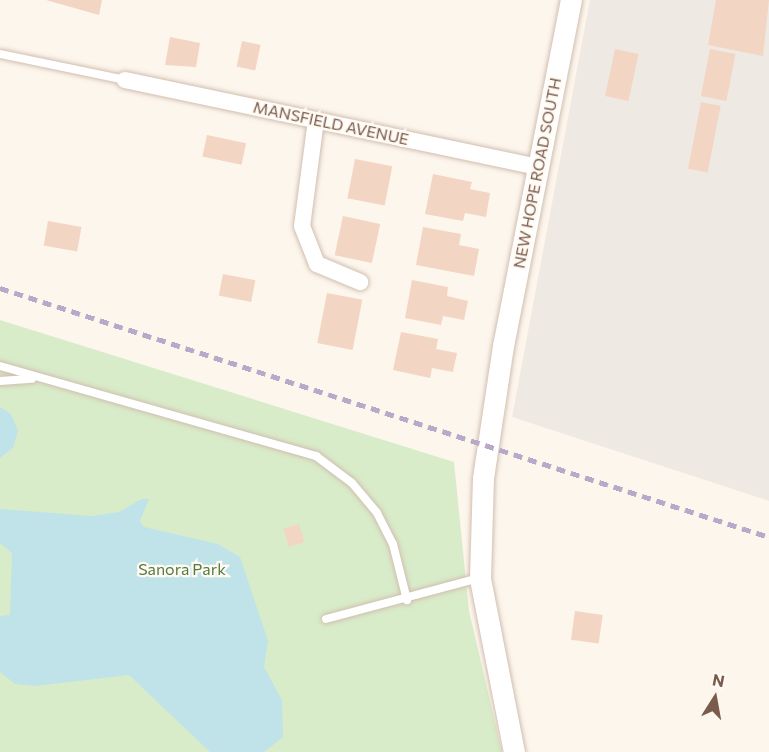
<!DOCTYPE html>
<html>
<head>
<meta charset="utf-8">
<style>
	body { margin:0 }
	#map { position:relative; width:769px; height:752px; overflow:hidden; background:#fdf6ec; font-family:Commissioner,sans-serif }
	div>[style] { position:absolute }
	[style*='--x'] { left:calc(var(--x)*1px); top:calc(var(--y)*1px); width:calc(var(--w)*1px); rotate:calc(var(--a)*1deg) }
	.industrial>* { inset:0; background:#efe9e4 }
	.green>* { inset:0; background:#d8ecc9 }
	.water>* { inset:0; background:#bfe3e8 }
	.building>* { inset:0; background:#f3d5c3; transform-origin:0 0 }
	.roads { filter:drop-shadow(0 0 2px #d1beb0) drop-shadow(0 0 2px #d1beb0) }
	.service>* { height:8px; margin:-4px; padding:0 4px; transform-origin:4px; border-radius:4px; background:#fff }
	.minor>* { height:16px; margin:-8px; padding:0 8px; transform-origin:8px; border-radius:8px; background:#fff }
	.tertiary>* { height:21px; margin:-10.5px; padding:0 10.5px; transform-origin:10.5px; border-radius:10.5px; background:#fff }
	.rail>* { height:4.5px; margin-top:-2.25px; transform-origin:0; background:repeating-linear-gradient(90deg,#b9a8c9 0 9px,transparent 0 15px) }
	span { translate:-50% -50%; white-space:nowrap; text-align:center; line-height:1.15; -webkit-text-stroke:4.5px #fffaf3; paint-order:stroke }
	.street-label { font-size:16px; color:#7a5c4d }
	.park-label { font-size:16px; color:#537a41 }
	.north { position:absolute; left:685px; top:668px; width:60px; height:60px; -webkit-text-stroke:4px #fffaf3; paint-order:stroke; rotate:11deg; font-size:16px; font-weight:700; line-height:24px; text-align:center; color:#7a5c4d }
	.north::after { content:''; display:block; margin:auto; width:21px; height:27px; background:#7a5c4d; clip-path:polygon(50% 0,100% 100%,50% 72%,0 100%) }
</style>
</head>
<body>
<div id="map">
	<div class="industrial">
		<div style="clip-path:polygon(590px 0,769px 0,769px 501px,512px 417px)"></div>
	</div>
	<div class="green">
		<div style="clip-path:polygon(0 320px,454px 462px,469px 611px,502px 752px,0 752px)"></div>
	</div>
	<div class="water">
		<div style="clip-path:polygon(0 407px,11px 414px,18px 431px,13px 448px,0 458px)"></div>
		<div style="clip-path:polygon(142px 499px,149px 499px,140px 521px,144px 527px,218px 544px,240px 557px,268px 641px,264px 667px,282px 700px,283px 737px,264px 752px,210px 752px,129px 675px,35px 686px,15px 684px,0 672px,0 616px,10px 615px,12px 553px,0 543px,0 509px,92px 516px,119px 512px)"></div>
	</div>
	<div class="building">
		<div style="clip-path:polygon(46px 0,102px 0,99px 15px)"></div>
		<div style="clip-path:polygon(716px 0,769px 0,763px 56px,708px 45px)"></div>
		<div style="clip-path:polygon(170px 37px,200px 43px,196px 67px,165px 65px)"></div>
		<div style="left:242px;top:41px;width:19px;height:26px;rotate:12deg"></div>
		<div style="left:615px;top:49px;width:24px;height:48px;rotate:12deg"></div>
		<div style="left:710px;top:49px;width:26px;height:48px;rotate:11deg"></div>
		<div style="left:701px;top:102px;width:20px;height:68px;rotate:11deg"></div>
		<div style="left:207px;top:135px;width:40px;height:22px;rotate:12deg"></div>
		<div style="left:355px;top:159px;width:38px;height:40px;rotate:11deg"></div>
		<div style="clip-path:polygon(433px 174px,472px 182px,470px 189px,490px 193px,486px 217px,465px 213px,463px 221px,425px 214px)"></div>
		<div style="left:343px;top:216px;width:38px;height:40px;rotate:12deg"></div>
		<div style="left:48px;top:221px;width:34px;height:25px;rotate:10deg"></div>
		<div style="clip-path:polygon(423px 227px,461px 234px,459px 245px,479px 249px,474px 276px,416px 265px)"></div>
		<div style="left:223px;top:274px;width:33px;height:22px;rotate:11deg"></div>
		<div style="clip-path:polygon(412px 280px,448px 287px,447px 296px,468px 301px,464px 320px,443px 316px,441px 325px,405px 318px)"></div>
		<div style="left:327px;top:293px;width:36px;height:51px;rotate:11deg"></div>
		<div style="clip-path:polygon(401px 332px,438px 339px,436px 349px,457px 353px,453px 372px,432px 368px,430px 378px,393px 370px)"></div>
		<div style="left:299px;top:524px;width:19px;height:16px;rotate:74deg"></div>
		<div style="left:575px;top:611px;width:28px;height:29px;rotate:8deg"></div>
	</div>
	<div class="roads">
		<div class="service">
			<div style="--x:0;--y:54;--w:128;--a:11.7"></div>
			<div style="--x:0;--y:366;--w:329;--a:15.9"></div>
			<div style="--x:316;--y:456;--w:45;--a:36.9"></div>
			<div style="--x:352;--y:483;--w:39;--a:50"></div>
			<div style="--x:377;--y:513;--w:35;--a:63"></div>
			<div style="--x:393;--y:544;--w:58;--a:76"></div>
			<div style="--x:0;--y:381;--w:32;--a:-4"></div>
			<div style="--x:326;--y:619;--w:158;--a:-15"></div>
		</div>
		<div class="minor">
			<div style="--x:125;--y:80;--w:422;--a:11.9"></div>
			<div style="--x:316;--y:120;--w:107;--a:97.5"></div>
			<div style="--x:302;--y:226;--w:41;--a:68.5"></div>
			<div style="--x:317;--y:264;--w:47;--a:22.7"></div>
		</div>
		<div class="tertiary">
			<div style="--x:514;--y:752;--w:177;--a:-101.1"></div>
			<div style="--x:480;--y:578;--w:100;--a:-88.3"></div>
			<div style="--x:483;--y:478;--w:134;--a:-81.4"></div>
			<div style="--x:503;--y:346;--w:353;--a:-78.9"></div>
		</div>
	</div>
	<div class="rail">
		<div style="--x:0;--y:288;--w:808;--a:17.94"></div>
	</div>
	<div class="street-label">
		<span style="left:331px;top:123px;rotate:12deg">MANSFIELD AVENUE</span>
		<span style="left:537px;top:173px;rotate:-79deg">NEW HOPE ROAD SOUTH</span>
	</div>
	<div class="park-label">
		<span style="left:182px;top:569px">Sanora Park</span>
	</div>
	<div class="north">N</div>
</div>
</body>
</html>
